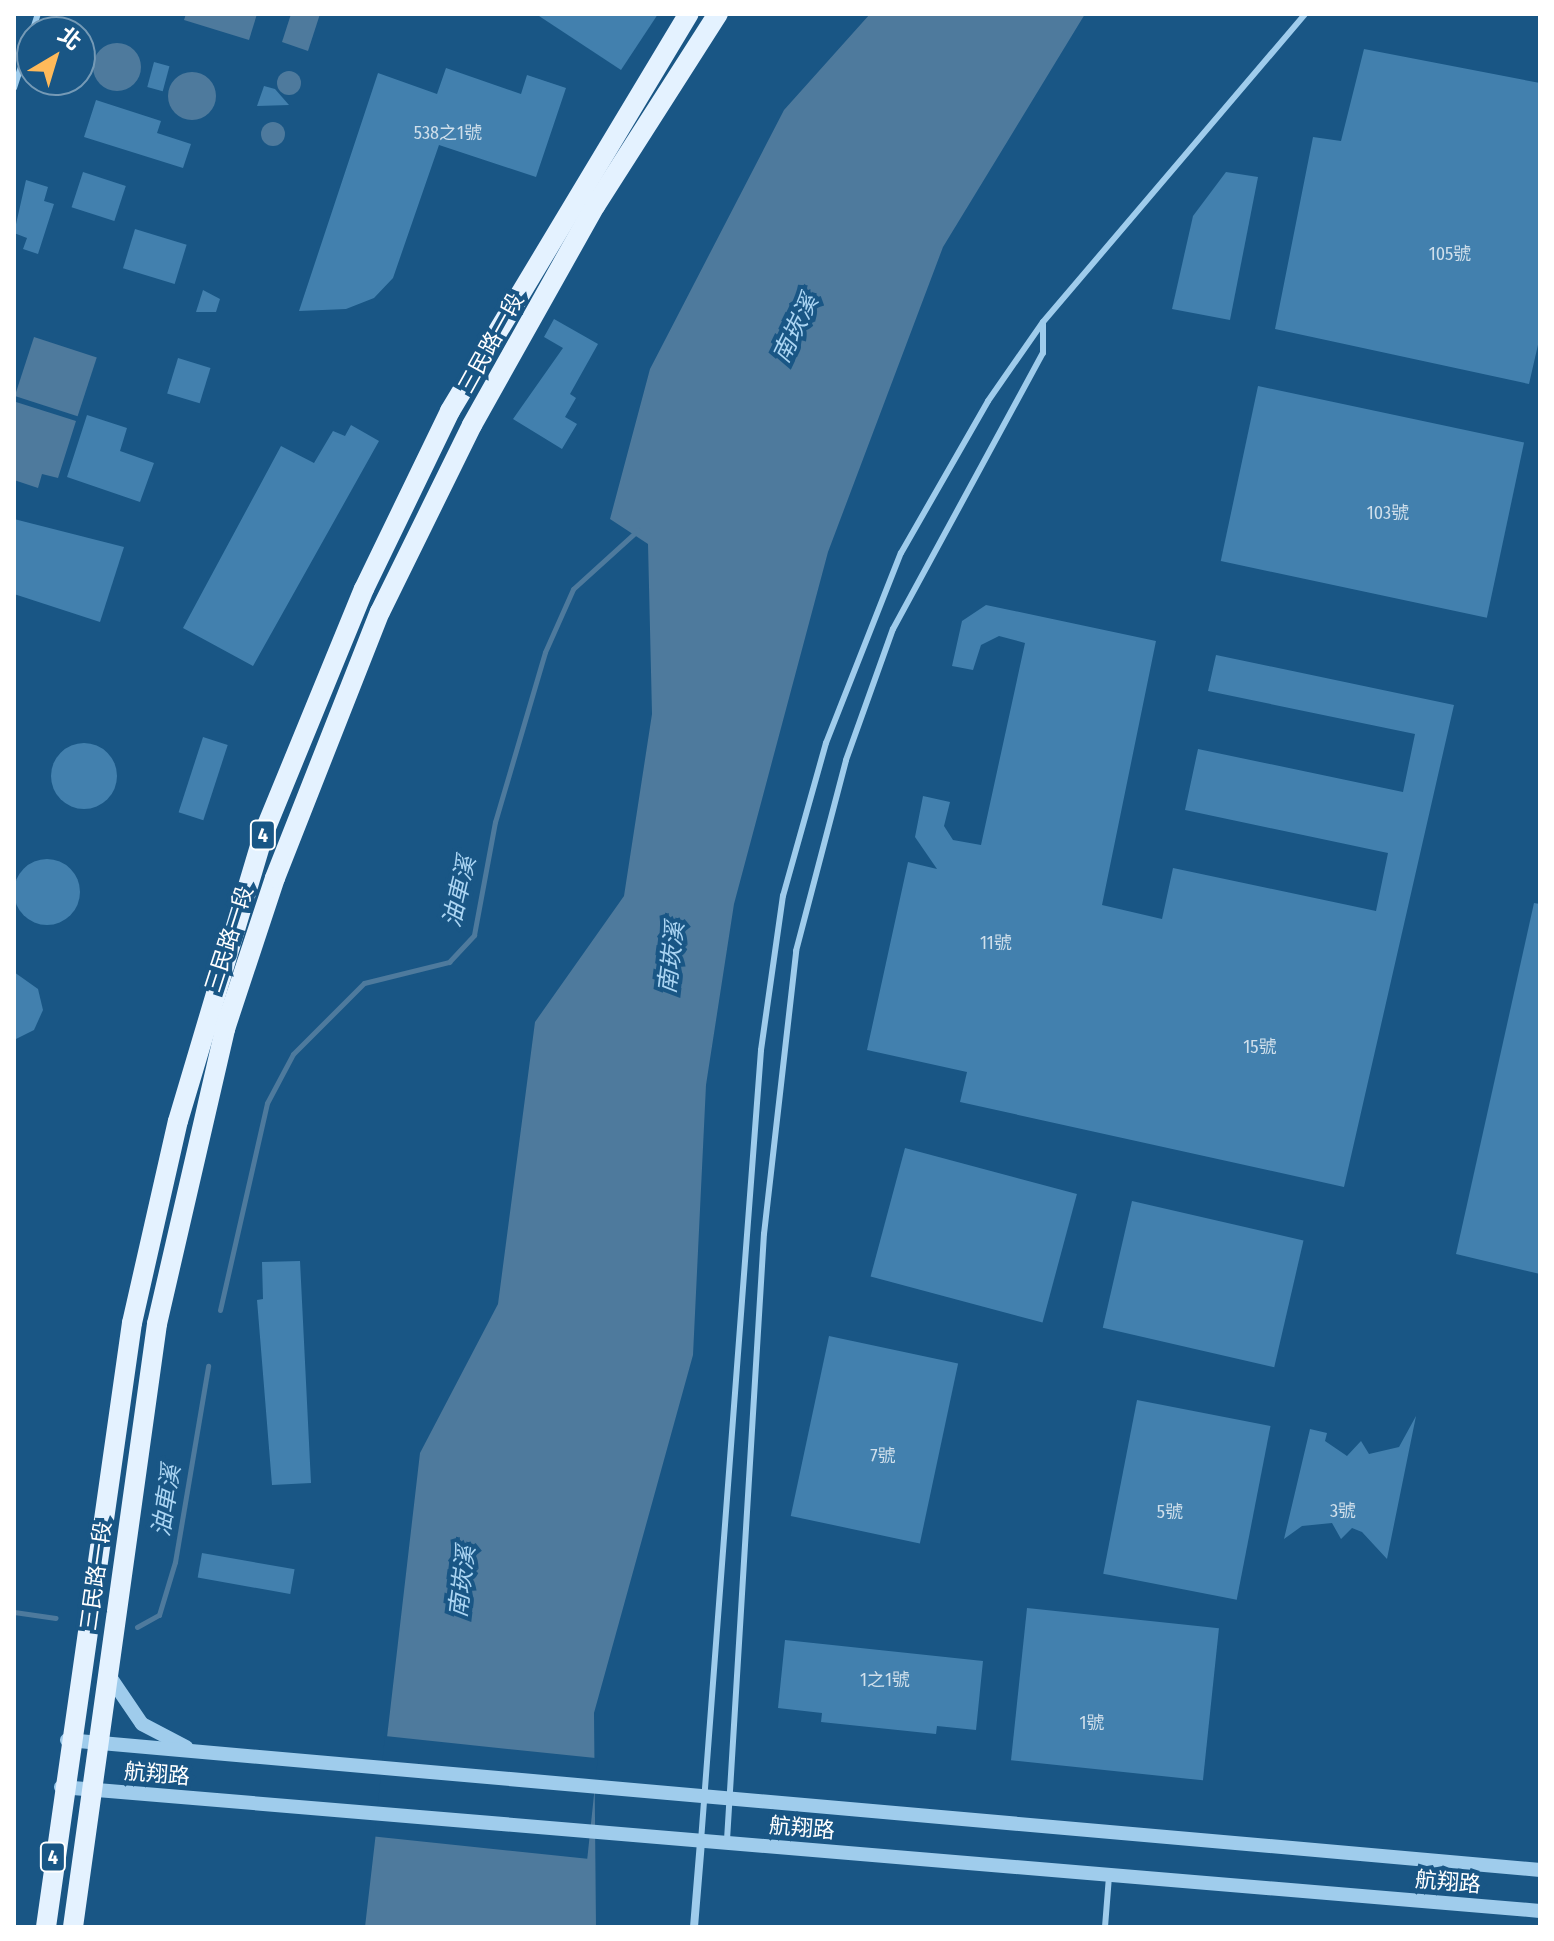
<!DOCTYPE html>
<html>
<head>
<meta charset="utf-8">
<style>
	body { margin:0 }
	#map { position:relative; width:1554px; height:1941px; overflow:hidden; background:#195685; font-family:"Fira Sans Condensed","Noto Sans TC",sans-serif }
	div>[style] { position:absolute }
	[style*='--x'] { left:calc(var(--x)*1px); top:calc(var(--y)*1px); width:calc(var(--w)*1px); rotate:calc(var(--a)*1deg) }
	.water>* { inset:0; background:#4e7a9d; transform-origin:0 0 }
	.round { border-radius:50% }
	.pier>* { inset:0; background:#195685; transform-origin:0 0 }
	.stream>* { height:5px; margin:-2.5px; padding:0 2.5px; transform-origin:2.5px; border-radius:2.5px; background:#4e7a9d }
	.building>* { inset:0; background:#4280ae; transform-origin:0 0 }
	.service>* { height:6px; margin:-3px; padding:0 3px; transform-origin:3px; border-radius:3px; background:#9fccec }
	.minor>* { height:8px; margin:-4px; padding:0 4px; transform-origin:4px; border-radius:4px; background:#9fccec }
	.tertiary>* { height:14px; margin:-7px; padding:0 7px; transform-origin:7px; border-radius:7px; background:#9fccec }
	.primary>* { height:20px; margin:-10px; padding:0 10px; transform-origin:10px; border-radius:10px; background:#e4f2ff }
	span { translate:-50% -50%; white-space:nowrap; text-align:center; line-height:1.15; -webkit-text-stroke:8px #195685; paint-order:stroke }
	.number-label { font-size:18px; color:#d0dfeb }
	.number-label span { -webkit-text-stroke-width:0 }
	.shield-label span { padding:2px 6px; background:#195685; border:2px solid; border-radius:6px; -webkit-text-stroke-width:0 }
	.shield-label { font-size:20px; color:#fff; font-weight:700 }
	.street-label { font-size:22px; color:#fff }
	.water-label { font-size:24px; color:#abd5f3; font-style:italic }
	.frame { position:absolute; inset:0; border:16px solid #fff; pointer-events:none }
	.north { position:absolute; left:16px; top:16px; width:80px; height:80px; box-sizing:border-box; background:#195685; border:2px solid #759ab6; border-radius:50%; rotate:38deg; font-size:22px; font-weight:700; line-height:32px; text-align:center; color:#fff }
	.north::after { content:''; display:block; margin:auto; width:28px; height:36px; background:#ffba5a; clip-path:polygon(50% 0,100% 100%,50% 72%,0 100%) }
</style>
</head>
<body>
<div id="map">
	<div class="water">
		<div style="clip-path:polygon(186px 14px,257px 14px,249px 40px,184px 20px)"></div>
		<div style="clip-path:polygon(291px 14px,320px 14px,308px 51px,282px 42px)"></div>
		<div style="clip-path:polygon(870px 14px,1085px 14px,943px 247px,828px 552px,734px 904px,706px 1085px,693px 1355px,594px 1713px,596px 1927px,365px 1927px,420px 1453px,498px 1304px,535px 1022px,624px 896px,652px 714px,648px 544px,610px 519px,650px 369px,784px 110px)"></div>
		<div class="round" style="left:93px;top:43px;width:48px;height:48px"></div>
		<div class="round" style="left:277px;top:71px;width:24px;height:24px"></div>
		<div class="round" style="left:168px;top:72px;width:48px;height:48px"></div>
		<div class="round" style="left:261px;top:122px;width:24px;height:24px"></div>
		<div style="left:34px;top:337px;width:66px;height:62px;rotate:18deg"></div>
		<div style="clip-path:polygon(16px 402px,76px 421px,58px 478px,42px 474px,38px 488px,14px 480px)"></div>
	</div>
	<div class="pier">
		<div style="left:385px;top:1736px;width:214px;height:101px;rotate:6deg"></div>
	</div>
	<div class="stream">
		<div style="--x:220;--y:1310;--w:212;--a:-77.2"></div>
		<div style="--x:267;--y:1103;--w:55;--a:-62"></div>
		<div style="--x:293;--y:1054;--w:100;--a:-45"></div>
		<div style="--x:364;--y:983;--w:88;--a:-13.9"></div>
		<div style="--x:449;--y:962;--w:37;--a:-47"></div>
		<div style="--x:474;--y:935;--w:115;--a:-79.5"></div>
		<div style="--x:495;--y:822;--w:177;--a:-73.6"></div>
		<div style="--x:545;--y:652;--w:69;--a:-66"></div>
		<div style="--x:573;--y:589;--w:88;--a:-42.2"></div>
		<div style="--x:14;--y:1612;--w:42;--a:8.1"></div>
		<div style="--x:137;--y:1627;--w:25;--a:-29"></div>
		<div style="--x:159;--y:1615;--w:55;--a:-73.2"></div>
		<div style="--x:175;--y:1562;--w:199;--a:-80.4"></div>
	</div>
	<div class="building">
		<div style="clip-path:polygon(536px 14px,658px 14px,621px 70px)"></div>
		<div style="clip-path:polygon(1364px 49px,1540px 83px,1540px 336px,1529px 384px,1275px 329px,1313px 137px,1341px 141px)"></div>
		<div style="left:154px;top:62px;width:16px;height:26px;rotate:15deg"></div>
		<div style="clip-path:polygon(446px 68px,521px 94px,527px 75px,566px 88px,536px 177px,439px 145px,393px 278px,374px 298px,346px 309px,299px 311px,378px 73px,437px 94px)"></div>
		<div style="clip-path:polygon(264px 86px,275px 89px,289px 105px,257px 106px)"></div>
		<div style="clip-path:polygon(96px 100px,161px 121px,157px 133px,191px 144px,183px 168px,84px 137px)"></div>
		<div style="left:83px;top:172px;width:45px;height:37px;rotate:18deg"></div>
		<div style="clip-path:polygon(1226px 172px,1258px 177px,1230px 320px,1172px 309px,1193px 216px)"></div>
		<div style="clip-path:polygon(26px 180px,48px 187px,44px 201px,54px 204px,38px 254px,23px 249px,27px 238px,14px 233px)"></div>
		<div style="left:135px;top:229px;width:54px;height:41px;rotate:17deg"></div>
		<div style="clip-path:polygon(203px 290px,220px 299px,216px 312px,196px 312px)"></div>
		<div style="clip-path:polygon(554px 319px,598px 344px,570px 394px,576px 398px,565px 417px,577px 424px,562px 449px,513px 419px,563px 348px,544px 337px)"></div>
		<div style="left:178px;top:358px;width:34px;height:37px;rotate:17deg"></div>
		<div style="left:1258px;top:386px;width:272px;height:179px;rotate:12deg"></div>
		<div style="clip-path:polygon(87px 415px,127px 428px,120px 451px,154px 463px,140px 502px,67px 477px)"></div>
		<div style="clip-path:polygon(351px 425px,379px 441px,253px 666px,183px 628px,281px 446px,314px 463px,333px 431px,345px 436px)"></div>
		<div style="clip-path:polygon(14px 519px,124px 547px,100px 622px,14px 594px)"></div>
		<div style="clip-path:polygon(986px 605px,1156px 641px,1102px 905px,1162px 919px,1173px 868px,1376px 911px,1388px 853px,1185px 810px,1198px 749px,1403px 792px,1415px 734px,1208px 691px,1216px 655px,1454px 705px,1344px 1187px,960px 1102px,967px 1072px,867px 1050px,908px 862px,937px 869px,915px 837px,923px 796px,950px 802px,944px 826px,953px 840px,981px 845px,1025px 643px,999px 636px,981px 645px,973px 670px,952px 666px,962px 621px)"></div>
		<div style="left:203px;top:737px;width:26px;height:79px;rotate:18deg"></div>
		<div class="round" style="left:51px;top:743px;width:66px;height:66px"></div>
		<div class="round" style="left:14px;top:859px;width:66px;height:66px"></div>
		<div style="clip-path:polygon(1534px 903px,1540px 904px,1540px 1274px,1456px 1254px)"></div>
		<div style="clip-path:polygon(14px 972px,38px 989px,43px 1010px,34px 1030px,14px 1040px)"></div>
		<div style="left:905px;top:1148px;width:178px;height:133px;rotate:15deg"></div>
		<div style="left:1132px;top:1201px;width:176px;height:130px;rotate:13deg"></div>
		<div style="clip-path:polygon(300px 1261px,311px 1483px,272px 1485px,257px 1300px,263px 1299px,262px 1262px)"></div>
		<div style="left:829px;top:1336px;width:132px;height:184px;rotate:12deg"></div>
		<div style="left:1137px;top:1400px;width:136px;height:177px;rotate:11deg"></div>
		<div style="clip-path:polygon(1416px 1416px,1387px 1559px,1362px 1532px,1352px 1528px,1341px 1539px,1332px 1523px,1302px 1526px,1284px 1539px,1310px 1429px,1327px 1433px,1325px 1441px,1347px 1456px,1361px 1441px,1369px 1454px,1399px 1447px)"></div>
		<div style="left:202px;top:1553px;width:94px;height:25px;rotate:10deg"></div>
		<div style="left:1027px;top:1608px;width:193px;height:153px;rotate:6deg"></div>
		<div style="clip-path:polygon(785px 1640px,983px 1661px,976px 1730px,937px 1726px,936px 1734px,821px 1722px,822px 1713px,778px 1708px)"></div>
	</div>
	<div class="service">
		<div style="--x:32;--y:32;--w:19;--a:-72"></div>
		<div style="--x:14;--y:88;--w:58;--a:-71.9"></div>
		<div style="--x:727;--y:1840;--w:607;--a:-86.51"></div>
		<div style="--x:764;--y:1234;--w:285;--a:-83.5"></div>
		<div style="--x:796;--y:951;--w:197;--a:-75.3"></div>
		<div style="--x:846;--y:760;--w:139;--a:-70.3"></div>
		<div style="--x:893;--y:629;--w:314;--a:-61.5"></div>
		<div style="--x:1043;--y:353;--w:30;--a:-90"></div>
		<div style="--x:701;--y:1841;--w:793;--a:-85.66"></div>
		<div style="--x:761;--y:1050;--w:156;--a:-81.9"></div>
		<div style="--x:783;--y:896;--w:159;--a:-74.3"></div>
		<div style="--x:826;--y:743;--w:204;--a:-68.5"></div>
		<div style="--x:901;--y:553;--w:175;--a:-60.2"></div>
		<div style="--x:988;--y:401;--w:96;--a:-55.2"></div>
		<div style="--x:1043;--y:322;--w:404;--a:-49.6"></div>
		<div style="--x:1105;--y:1927;--w:51;--a:-85.5"></div>
	</div>
	<div class="minor">
		<div style="--x:694;--y:1927;--w:86;--a:-85.3"></div>
	</div>
	<div class="tertiary">
		<div style="--x:108;--y:1674;--w:60;--a:55.8"></div>
		<div style="--x:142;--y:1724;--w:50;--a:27.6"></div>
		<div style="--x:67;--y:1740;--w:1479;--a:5.04"></div>
		<div style="--x:61;--y:1787;--w:1484;--a:4.79"></div>
	</div>
	<div class="primary">
		<div style="--x:46;--y:1927;--w:610;--a:-81.9"></div>
		<div style="--x:132;--y:1323;--w:207;--a:-77.2"></div>
		<div style="--x:178;--y:1121;--w:298;--a:-73.4"></div>
		<div style="--x:263;--y:835;--w:266;--a:-67.7"></div>
		<div style="--x:364;--y:589;--w:198;--a:-64.2"></div>
		<div style="--x:450;--y:411;--w:463;--a:-59"></div>
		<div style="--x:73;--y:1927;--w:609;--a:-82.07"></div>
		<div style="--x:157;--y:1324;--w:303;--a:-77"></div>
		<div style="--x:225;--y:1029;--w:159;--a:-71.7"></div>
		<div style="--x:275;--y:878;--w:286;--a:-68.5"></div>
		<div style="--x:380;--y:612;--w:208;--a:-63.8"></div>
		<div style="--x:472;--y:425;--w:251;--a:-60.7"></div>
		<div style="--x:595;--y:206;--w:228;--a:-57.4"></div>
	</div>
	<div class="number-label">
		<span style="left:448px;top:133px">538之1號</span>
		<span style="left:1450px;top:254px">105號</span>
		<span style="left:1388px;top:513px">103號</span>
		<span style="left:996px;top:943px">11號</span>
		<span style="left:1260px;top:1047px">15號</span>
		<span style="left:883px;top:1456px">7號</span>
		<span style="left:1343px;top:1511px">3號</span>
		<span style="left:1170px;top:1512px">5號</span>
		<span style="left:885px;top:1680px">1之1號</span>
		<span style="left:1092px;top:1723px">1號</span>
	</div>
	<div class="shield-label">
		<span style="left:263px;top:835px">4</span>
		<span style="left:53px;top:1857px">4</span>
	</div>
	<div class="street-label">
		<span style="left:491px;top:343px;rotate:-61deg">三民路一段</span>
		<span style="left:229px;top:939px;rotate:-72deg">三民路一段</span>
		<span style="left:96px;top:1576px;rotate:-82deg">三民路一段</span>
		<span style="left:157px;top:1774px;rotate:5deg">航翔路</span>
		<span style="left:802px;top:1828px;rotate:5deg">航翔路</span>
		<span style="left:1448px;top:1882px;rotate:5deg">航翔路</span>
	</div>
	<div class="water-label">
		<span style="left:796px;top:329px;rotate:-64deg">南崁溪</span>
		<span style="left:460px;top:892px;rotate:-77deg">油車溪</span>
		<span style="left:672px;top:958px;rotate:-83deg">南崁溪</span>
		<span style="left:167px;top:1501px;rotate:-81deg">油車溪</span>
		<span style="left:463px;top:1582px;rotate:-83deg">南崁溪</span>
	</div>
	<div class="frame"></div>
	<div class="north">北</div>
</div>
</body>
</html>
